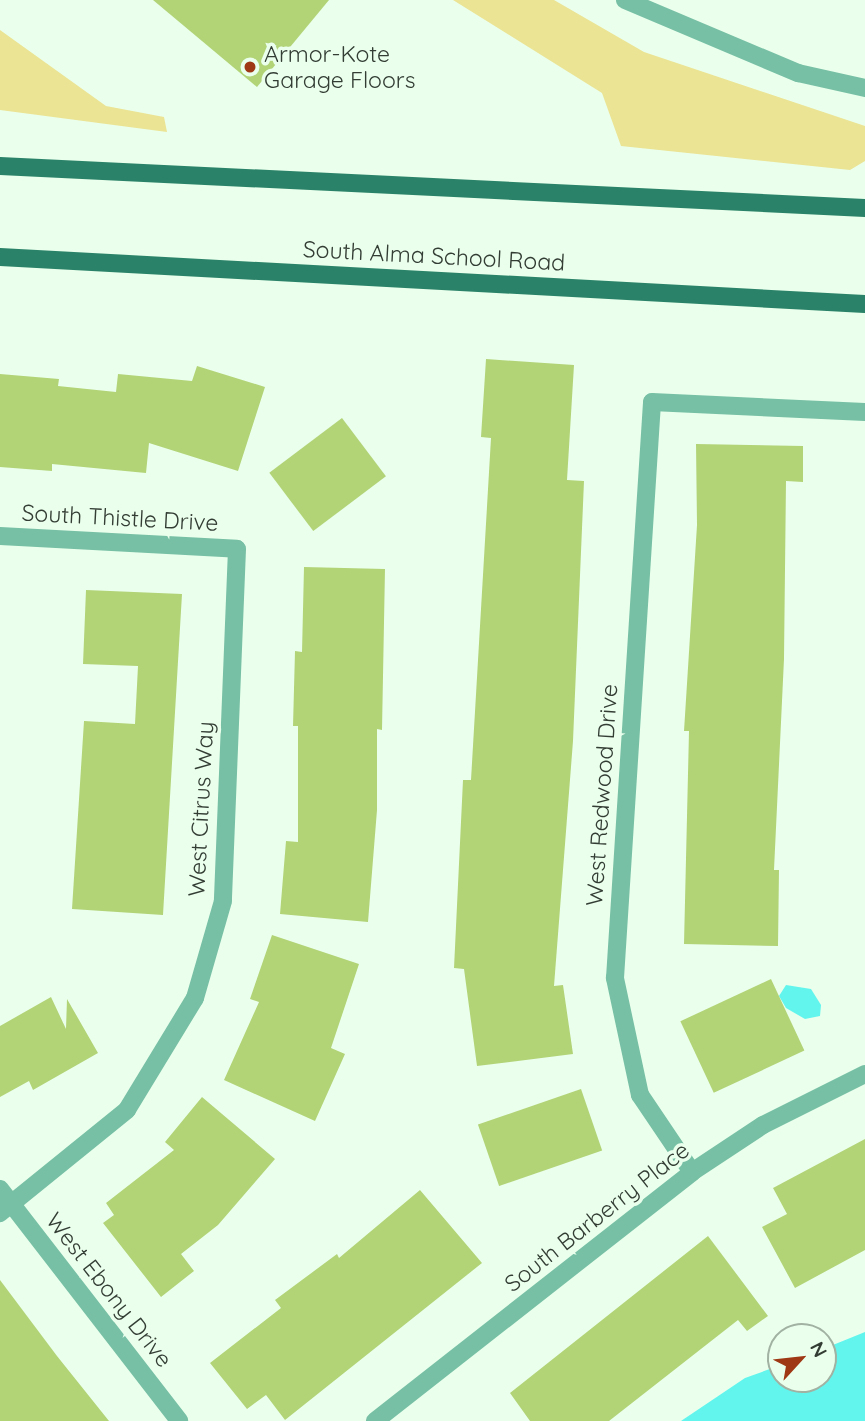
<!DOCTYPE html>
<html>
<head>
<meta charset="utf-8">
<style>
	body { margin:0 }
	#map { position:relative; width:865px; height:1421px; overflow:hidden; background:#eaffec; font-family:Quicksand,sans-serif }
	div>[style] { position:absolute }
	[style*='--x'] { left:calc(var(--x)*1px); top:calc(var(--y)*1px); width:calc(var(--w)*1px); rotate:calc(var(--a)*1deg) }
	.green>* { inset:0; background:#ebe494 }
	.water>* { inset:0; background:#62f5ee }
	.building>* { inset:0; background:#b2d477; transform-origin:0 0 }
	.minor>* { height:18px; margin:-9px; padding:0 9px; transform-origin:9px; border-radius:9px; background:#77c0a5 }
	.major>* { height:18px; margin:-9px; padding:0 9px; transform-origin:9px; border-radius:9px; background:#2a8368 }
	.dots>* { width:19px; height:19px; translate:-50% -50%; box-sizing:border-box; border:4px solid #eaffec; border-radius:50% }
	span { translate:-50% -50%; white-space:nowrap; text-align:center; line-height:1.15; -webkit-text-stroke:7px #eaffec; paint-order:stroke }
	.poi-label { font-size:23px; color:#333d34 }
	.left { translate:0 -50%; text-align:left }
	.street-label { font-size:23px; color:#333d34 }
	.north { position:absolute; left:767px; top:1323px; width:70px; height:70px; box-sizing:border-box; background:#eaffec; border:2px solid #a1b1a2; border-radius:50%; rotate:63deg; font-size:19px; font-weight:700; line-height:28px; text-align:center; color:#333d34 }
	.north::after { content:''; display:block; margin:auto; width:24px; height:32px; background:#9f3915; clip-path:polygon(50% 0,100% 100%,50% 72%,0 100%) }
</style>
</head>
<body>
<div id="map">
	<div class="green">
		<div style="clip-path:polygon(453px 0,554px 0,644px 52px,865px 126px,865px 161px,850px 170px,621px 146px,602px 93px)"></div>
		<div style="clip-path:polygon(0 30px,106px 106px,164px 117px,167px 132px,0 110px)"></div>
	</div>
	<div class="water">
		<div style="clip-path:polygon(786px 985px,811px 989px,821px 1005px,820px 1016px,805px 1019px,786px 1008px,779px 996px)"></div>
		<div style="clip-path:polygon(865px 1332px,865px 1421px,681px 1421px,745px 1378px,781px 1365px,781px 1379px,823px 1379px,823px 1349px)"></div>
	</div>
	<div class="building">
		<div style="clip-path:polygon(153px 0,329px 0,257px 87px)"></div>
		<div style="clip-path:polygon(486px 359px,574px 365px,567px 480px,584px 481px,573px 741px,554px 986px,563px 985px,573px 1054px,477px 1066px,464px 969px,454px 968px,463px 780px,471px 780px,491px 438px,481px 437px)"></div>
		<div style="clip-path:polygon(197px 366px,265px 387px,238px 471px,149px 443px,146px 473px,52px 464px,52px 471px,0 467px,0 374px,59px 379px,58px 386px,116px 392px,118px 374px,192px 381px)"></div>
		<div style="left:342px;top:418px;width:73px;height:91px;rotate:53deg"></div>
		<div style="clip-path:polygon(696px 444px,803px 446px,803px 482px,786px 481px,784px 659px,774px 870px,779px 870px,778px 946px,684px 944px,689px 731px,684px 731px,697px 525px)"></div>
		<div style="clip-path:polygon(304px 567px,385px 569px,382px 730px,377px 729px,377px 810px,368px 922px,280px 914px,286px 841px,298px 842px,298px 726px,293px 726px,295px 651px,302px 652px)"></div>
		<div style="clip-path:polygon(86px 590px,182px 594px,163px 915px,72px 909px,84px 721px,135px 724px,138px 666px,83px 664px)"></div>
		<div style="clip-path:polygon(272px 935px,359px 964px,331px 1048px,345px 1054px,315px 1121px,224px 1080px,259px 1002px,250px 999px)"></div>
		<div style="left:771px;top:979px;width:79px;height:100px;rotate:65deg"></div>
		<div style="clip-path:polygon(51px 997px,66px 1029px,67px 999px,98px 1053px,33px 1090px,29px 1081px,0 1097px,0 1026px)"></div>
		<div style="left:581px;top:1089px;width:65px;height:109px;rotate:71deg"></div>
		<div style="clip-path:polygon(202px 1097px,275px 1159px,218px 1225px,181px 1254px,194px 1271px,161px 1297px,103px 1223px,114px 1215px,106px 1203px,174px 1150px,165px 1142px)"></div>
		<div style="clip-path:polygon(865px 1139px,865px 1250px,795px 1288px,762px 1227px,787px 1214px,773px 1188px)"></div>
		<div style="clip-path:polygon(420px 1190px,482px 1263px,285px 1420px,266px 1395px,247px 1409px,210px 1363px,281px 1308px,275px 1300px,337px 1254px,339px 1258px)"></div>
		<div style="clip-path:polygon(708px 1236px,768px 1316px,747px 1331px,738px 1320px,609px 1421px,530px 1421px,510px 1393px)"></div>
		<div style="clip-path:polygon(0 1280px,57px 1356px,109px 1421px,0 1421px)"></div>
	</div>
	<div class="minor">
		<div style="--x:625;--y:0;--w:188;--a:22.9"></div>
		<div style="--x:798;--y:73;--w:69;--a:12.6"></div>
		<div style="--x:0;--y:536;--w:237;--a:3.1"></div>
		<div style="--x:237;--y:549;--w:352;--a:92.3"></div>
		<div style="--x:223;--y:901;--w:101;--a:106.1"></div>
		<div style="--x:195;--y:998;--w:131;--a:121.3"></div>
		<div style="--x:127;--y:1110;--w:164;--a:141"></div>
		<div style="--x:692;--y:1172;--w:93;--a:-124"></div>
		<div style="--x:640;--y:1095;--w:120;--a:-102.1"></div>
		<div style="--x:615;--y:978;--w:577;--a:-86.32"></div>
		<div style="--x:652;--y:402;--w:213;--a:2.7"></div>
		<div style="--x:0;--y:1189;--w:293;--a:52.3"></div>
		<div style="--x:375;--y:1421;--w:403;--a:-38.1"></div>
		<div style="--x:692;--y:1172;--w:85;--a:-33.5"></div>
		<div style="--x:763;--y:1125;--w:114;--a:-26.6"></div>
	</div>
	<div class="major">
		<div style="--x:0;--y:166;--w:866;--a:2.78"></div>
		<div style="--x:0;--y:257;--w:866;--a:3.11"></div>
	</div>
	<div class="dots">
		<div style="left:250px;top:67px;background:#9f3915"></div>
	</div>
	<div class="poi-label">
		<span class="left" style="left:264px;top:67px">Armor-Kote<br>Garage Floors</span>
	</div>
	<div class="street-label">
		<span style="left:434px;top:256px;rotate:3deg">South Alma School Road</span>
		<span style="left:120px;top:518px;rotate:3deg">South Thistle Drive</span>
		<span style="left:602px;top:795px;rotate:-86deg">West Redwood Drive</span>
		<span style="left:201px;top:809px;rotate:-87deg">West Citrus Way</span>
		<span style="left:597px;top:1217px;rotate:-38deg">South Barberry Place</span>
		<span style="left:109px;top:1290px;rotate:52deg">West Ebony Drive</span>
	</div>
	<div class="north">N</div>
</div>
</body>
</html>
